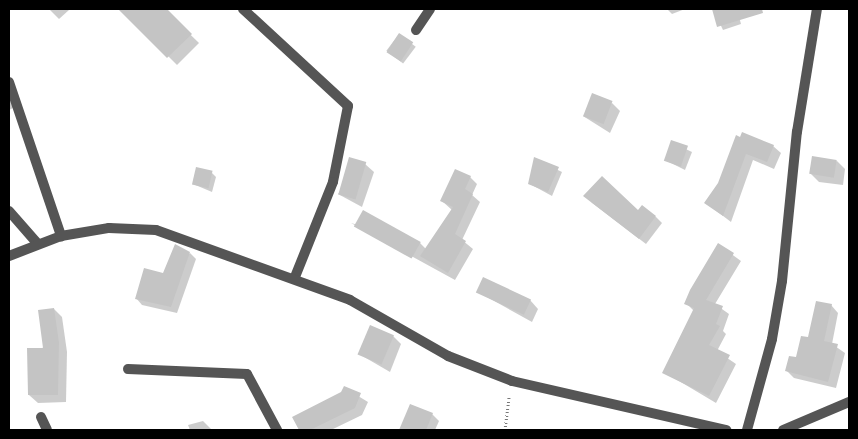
<!DOCTYPE html>
<html>
<head>
<meta charset="utf-8">
<style>
	body { margin:0 }
	#map { position:relative; width:858px; height:439px; overflow:hidden; background:#fff; font-family:Inter,sans-serif }
	div>[style] { position:absolute }
	[style*='--x'] { left:calc(var(--x)*1px); top:calc(var(--y)*1px); width:calc(var(--w)*1px); rotate:calc(var(--a)*1deg) }
	.shadow>* { inset:0; background:#0003; transform-origin:0 0 }
	.building>* { inset:0; background:#c4c4c4; transform-origin:0 0 }
	.path>* { height:3px; margin-top:-1.5px; transform-origin:0; background:repeating-linear-gradient(90deg,#777 0 1px,transparent 0 3.5px) }
	.minor>* { height:10px; margin:-5px; padding:0 5px; transform-origin:5px; border-radius:5px; background:#555 }
	span { translate:-50% -50%; white-space:nowrap; text-align:center; line-height:1.15; -webkit-text-stroke:4px #fff; paint-order:stroke }
	.frame { position:absolute; inset:0; border:10px solid #000; pointer-events:none }
</style>
</head>
<body>
<div id="map">
	<div class="shadow">
		<div style="clip-path:polygon(49px 9px,68px 9px,69px 10px,59px 19px)"></div>
		<div style="clip-path:polygon(130px 9px,164px 9px,199px 43px,177px 65px,125px 13px)"></div>
		<div style="clip-path:polygon(667px 9px,685px 9px,672px 14px)"></div>
		<div style="clip-path:polygon(713px 9px,737px 9px,741px 24px,723px 30px)"></div>
		<div style="left:399px;top:34px;width:21px;height:21px;rotate:37deg"></div>
		<div style="clip-path:polygon(9px 86px,17px 106px,9px 110px)"></div>
		<div style="clip-path:polygon(612px 103px,620px 111px,610px 133px,583px 116px)"></div>
		<div style="clip-path:polygon(737px 137px,773px 146px,781px 153px,774px 169px,753px 160px,731px 222px,706px 203px,719px 183px)"></div>
		<div style="clip-path:polygon(671px 142px,692px 152px,685px 170px,665px 160px)"></div>
		<div style="clip-path:polygon(535px 159px,562px 172px,552px 196px,530px 184px)"></div>
		<div style="clip-path:polygon(837px 161px,845px 169px,843px 185px,819px 182px,810px 173px)"></div>
		<div style="clip-path:polygon(365px 164px,374px 172px,362px 207px,338px 194px)"></div>
		<div style="clip-path:polygon(212px 173px,216px 177px,212px 192px,193px 184px)"></div>
		<div style="clip-path:polygon(470px 177px,477px 184px,472px 195px,480px 202px,462px 240px,473px 249px,455px 280px,351px 223px,420px 243px,426px 249px,452px 210px,442px 201px)"></div>
		<div style="clip-path:polygon(591px 202px,656px 217px,662px 223px,646px 244px)"></div>
		<div style="clip-path:polygon(719px 245px,741px 261px,715px 304px,729px 314px,723px 331px,726px 334px,717px 351px,736px 364px,716px 403px,664px 372px,694px 311px,686px 303px)"></div>
		<div style="clip-path:polygon(190px 253px,196px 259px,177px 313px,142px 305px,136px 298px)"></div>
		<div style="clip-path:polygon(478px 292px,530px 300px,538px 309px,532px 322px)"></div>
		<div style="clip-path:polygon(831px 305px,838px 313px,832px 344px,845px 353px,836px 388px,794px 378px,787px 371px)"></div>
		<div style="clip-path:polygon(54px 309px,62px 317px,67px 352px,66px 402px,38px 403px,29px 395px)"></div>
		<div style="clip-path:polygon(393px 336px,401px 344px,390px 372px,359px 354px)"></div>
		<div style="clip-path:polygon(345px 388px,368px 402px,362px 415px,331px 430px,300px 430px,294px 417px,342px 393px)"></div>
		<div style="clip-path:polygon(432px 414px,439px 421px,435px 430px,402px 428px)"></div>
		<div style="clip-path:polygon(203px 421px,212px 430px,190px 430px,188px 425px)"></div>
	</div>
	<div class="building">
		<div style="clip-path:polygon(118px 9px,167px 9px,192px 34px,167px 58px)"></div>
		<div style="clip-path:polygon(712px 9px,762px 9px,763px 13px,717px 27px)"></div>
		<div style="left:399px;top:33px;width:17px;height:23px;rotate:33deg"></div>
		<div style="left:592px;top:93px;width:22px;height:25px;rotate:21deg"></div>
		<div style="clip-path:polygon(742px 132px,774px 145px,767px 162px,746px 154px,723px 216px,704px 203px,718px 183px,736px 135px,740px 137px)"></div>
		<div style="left:671px;top:140px;width:18px;height:22px;rotate:19deg"></div>
		<div style="left:812px;top:156px;width:25px;height:18px;rotate:9deg"></div>
		<div style="left:349px;top:157px;width:18px;height:39px;rotate:16deg"></div>
		<div style="clip-path:polygon(534px 157px,559px 167px,548px 192px,528px 184px)"></div>
		<div style="left:196px;top:167px;width:17px;height:18px;rotate:13deg"></div>
		<div style="clip-path:polygon(455px 169px,471px 176px,465px 189px,473px 194px,455px 234px,466px 241px,448px 273px,420px 256px,453px 207px,440px 201px)"></div>
		<div style="clip-path:polygon(602px 176px,638px 210px,642px 205px,656px 216px,639px 239px,583px 196px)"></div>
		<div style="left:363px;top:210px;width:66px;height:19px;rotate:29deg"></div>
		<div style="clip-path:polygon(718px 243px,734px 253px,706px 300px,723px 306px,716px 324px,720px 326px,709px 345px,730px 355px,709px 396px,662px 373px,694px 308px,684px 304px,690px 290px)"></div>
		<div style="clip-path:polygon(175px 244px,190px 252px,171px 307px,135px 299px,144px 268px,163px 273px)"></div>
		<div style="left:483px;top:277px;width:53px;height:17px;rotate:25deg"></div>
		<div style="clip-path:polygon(816px 301px,832px 304px,824px 341px,838px 344px,828px 382px,785px 371px,789px 356px,796px 357px,801px 336px,808px 337px)"></div>
		<div style="clip-path:polygon(54px 308px,59px 343px,58px 395px,28px 395px,27px 348px,43px 348px,38px 310px)"></div>
		<div style="left:370px;top:325px;width:26px;height:32px;rotate:23deg"></div>
		<div style="clip-path:polygon(344px 386px,361px 393px,355px 408px,310px 430px,299px 430px,292px 417px,341px 392px)"></div>
		<div style="clip-path:polygon(410px 404px,433px 413px,426px 430px,399px 430px)"></div>
	</div>
	<div class="path">
		<div style="--x:505;--y:430;--w:34;--a:-83"></div>
	</div>
	<div class="minor">
		<div style="--x:243;--y:9;--w:143;--a:42.7"></div>
		<div style="--x:348;--y:106;--w:77;--a:101.2"></div>
		<div style="--x:333;--y:182;--w:102;--a:111.8"></div>
		<div style="--x:416;--y:30;--w:25;--a:-56"></div>
		<div style="--x:9;--y:82;--w:163;--a:71.3"></div>
		<div style="--x:9;--y:211;--w:43;--a:48.8"></div>
		<div style="--x:9;--y:256;--w:56;--a:-21"></div>
		<div style="--x:61;--y:236;--w:49;--a:-9.5"></div>
		<div style="--x:109;--y:228;--w:47;--a:2.4"></div>
		<div style="--x:156;--y:230;--w:206;--a:19.8"></div>
		<div style="--x:350;--y:300;--w:113;--a:29.7"></div>
		<div style="--x:448;--y:356;--w:69;--a:21.3"></div>
		<div style="--x:512;--y:381;--w:220;--a:12.9"></div>
		<div style="--x:128;--y:369;--w:119;--a:2.4"></div>
		<div style="--x:247;--y:374;--w:64;--a:61.8"></div>
		<div style="--x:41;--y:417;--w:14;--a:65"></div>
		<div style="--x:747;--y:430;--w:94;--a:-74.6"></div>
		<div style="--x:772;--y:339;--w:59;--a:-80.2"></div>
		<div style="--x:782;--y:281;--w:150;--a:-84.3"></div>
		<div style="--x:797;--y:132;--w:125;--a:-80.8"></div>
		<div style="--x:783;--y:430;--w:72;--a:-23"></div>
	</div>
	<div class="frame"></div>
</div>
</body>
</html>
